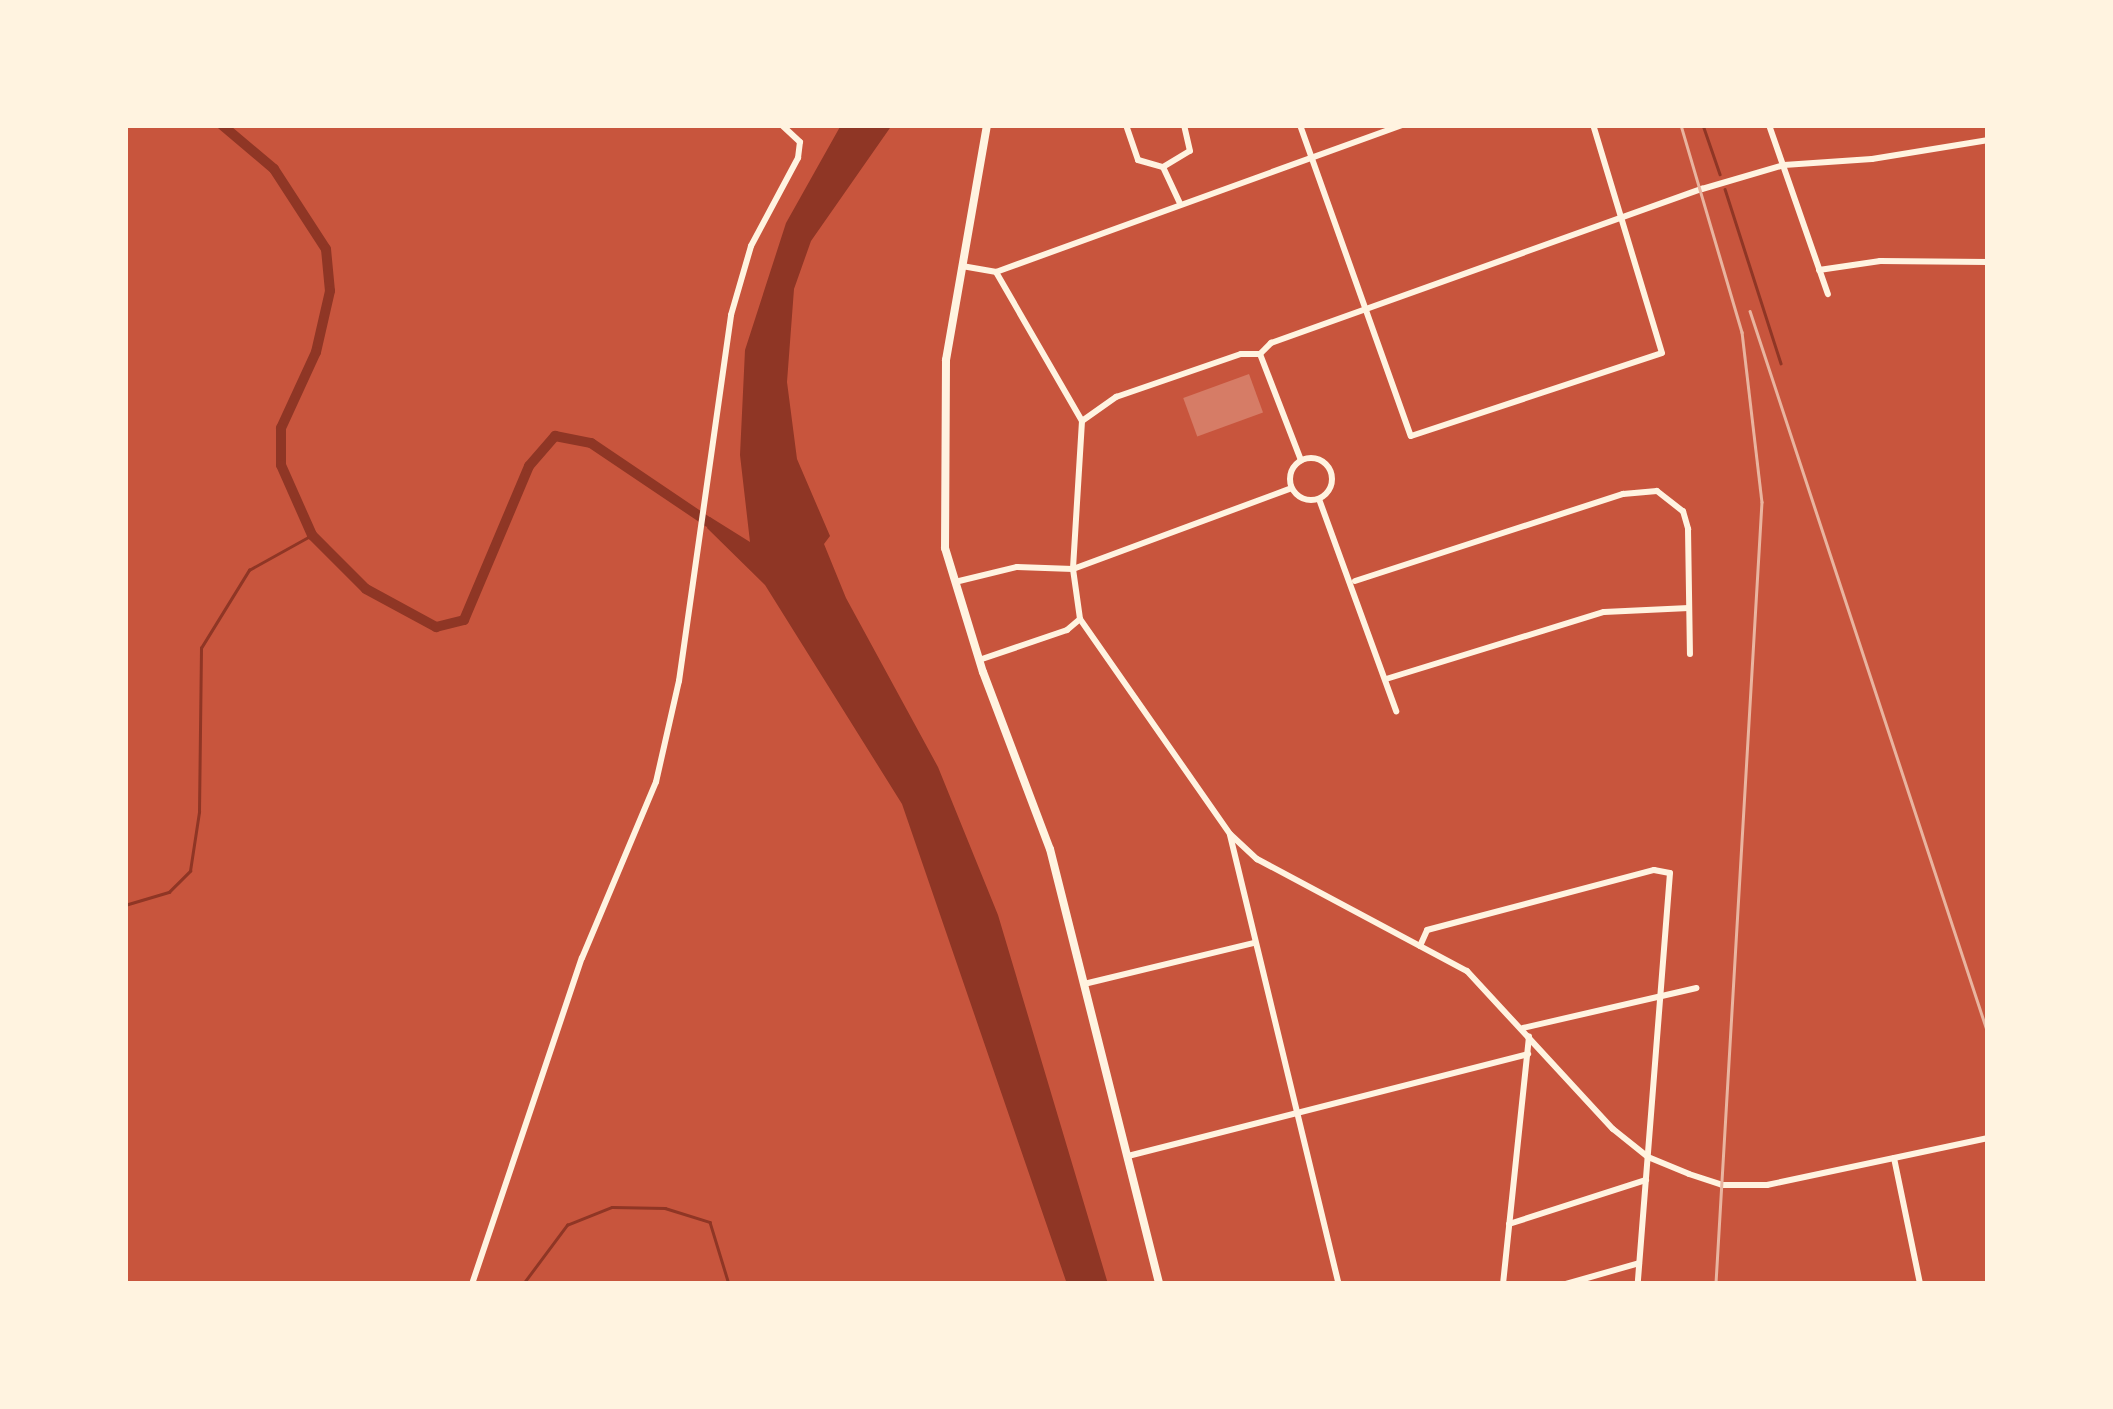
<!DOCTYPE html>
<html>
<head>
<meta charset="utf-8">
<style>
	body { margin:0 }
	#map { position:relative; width:2113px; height:1409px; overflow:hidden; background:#c8553d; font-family:Karla,sans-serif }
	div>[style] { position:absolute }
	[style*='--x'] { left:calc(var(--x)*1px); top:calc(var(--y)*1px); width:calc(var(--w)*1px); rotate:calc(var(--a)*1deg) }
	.water>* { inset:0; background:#8f3625 }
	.stream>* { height:2.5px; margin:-1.25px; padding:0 1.25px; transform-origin:1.25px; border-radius:1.25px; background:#8f3625 }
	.canal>* { height:10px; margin:-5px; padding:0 5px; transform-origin:5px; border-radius:5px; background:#8f3625 }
	.building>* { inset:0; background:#d67c66; transform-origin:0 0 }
	.minor>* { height:6px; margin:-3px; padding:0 3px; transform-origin:3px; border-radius:3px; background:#fff3e0 }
	.minor>.ring { margin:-3px; padding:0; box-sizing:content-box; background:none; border:6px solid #fff3e0; border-radius:50% }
	.tertiary>* { height:8px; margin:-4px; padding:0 4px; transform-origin:4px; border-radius:4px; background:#fff3e0 }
	.rail>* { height:2.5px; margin:-1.25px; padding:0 1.25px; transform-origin:1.25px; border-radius:1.25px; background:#e9b49f }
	span { translate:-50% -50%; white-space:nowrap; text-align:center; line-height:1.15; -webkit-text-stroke:10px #fff3e0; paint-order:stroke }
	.frame { position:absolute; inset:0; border:128px solid #fff3e0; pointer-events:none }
</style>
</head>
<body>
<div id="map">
	<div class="water">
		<div style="clip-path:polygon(841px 125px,892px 125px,811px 241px,794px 289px,787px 382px,797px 459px,830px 536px,824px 544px,846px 598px,938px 767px,998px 915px,1108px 1284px,1067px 1284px,902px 804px,765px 585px,707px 528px,710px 517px,750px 542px,740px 455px,745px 350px,786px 223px)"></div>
	</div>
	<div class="stream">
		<div style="--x:1703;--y:125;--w:52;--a:70.9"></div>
		<div style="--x:1725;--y:189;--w:183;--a:72.2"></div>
		<div style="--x:125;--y:905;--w:46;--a:-16.5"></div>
		<div style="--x:169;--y:892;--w:30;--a:-45"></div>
		<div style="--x:190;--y:871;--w:60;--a:-81.3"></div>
		<div style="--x:199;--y:812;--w:164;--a:-89.3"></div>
		<div style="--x:201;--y:648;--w:92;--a:-58.4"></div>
		<div style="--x:249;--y:570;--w:72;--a:-29.1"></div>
		<div style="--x:523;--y:1284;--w:74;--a:-53.3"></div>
		<div style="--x:567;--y:1225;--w:48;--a:-21.8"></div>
		<div style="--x:612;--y:1207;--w:53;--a:1.1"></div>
		<div style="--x:665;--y:1208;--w:47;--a:17.3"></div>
		<div style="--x:710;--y:1222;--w:65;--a:73"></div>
	</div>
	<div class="canal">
		<div style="--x:222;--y:125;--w:68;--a:40.2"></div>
		<div style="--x:274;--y:169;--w:95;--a:57"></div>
		<div style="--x:326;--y:249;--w:42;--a:84.6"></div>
		<div style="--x:330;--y:291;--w:63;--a:102.9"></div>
		<div style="--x:316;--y:352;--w:84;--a:114.7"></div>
		<div style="--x:281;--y:428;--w:37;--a:90"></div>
		<div style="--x:281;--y:465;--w:77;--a:66.1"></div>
		<div style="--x:312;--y:535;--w:76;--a:45"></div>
		<div style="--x:366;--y:589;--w:80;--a:28.5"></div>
		<div style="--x:436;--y:627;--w:29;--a:-14"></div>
		<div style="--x:464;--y:620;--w:167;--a:-67.1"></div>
		<div style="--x:529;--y:466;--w:40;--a:-49"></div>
		<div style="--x:555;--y:436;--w:37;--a:11"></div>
		<div style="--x:591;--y:443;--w:141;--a:34"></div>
	</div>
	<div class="building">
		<div style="left:1249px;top:374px;width:41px;height:70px;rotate:70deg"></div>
	</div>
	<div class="minor">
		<div style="--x:1126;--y:125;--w:37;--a:71"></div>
		<div style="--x:1138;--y:160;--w:26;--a:16"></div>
		<div style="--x:1163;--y:167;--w:31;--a:-31"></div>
		<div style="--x:1190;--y:151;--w:27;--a:-103"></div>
		<div style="--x:1300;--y:125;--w:330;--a:70.4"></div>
		<div style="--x:1411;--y:436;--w:264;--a:-18.3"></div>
		<div style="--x:1662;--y:353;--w:238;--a:-106.8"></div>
		<div style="--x:1769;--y:125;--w:179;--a:70.8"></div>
		<div style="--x:1163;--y:167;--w:40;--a:65"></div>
		<div style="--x:962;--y:266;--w:35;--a:10"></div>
		<div style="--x:996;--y:272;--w:432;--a:-19.9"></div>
		<div style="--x:1819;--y:270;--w:62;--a:-8.4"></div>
		<div style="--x:1880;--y:261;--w:108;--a:0.5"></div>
		<div style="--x:996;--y:272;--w:172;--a:60"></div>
		<div style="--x:1260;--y:354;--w:114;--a:68.9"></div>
		<div style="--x:1082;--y:421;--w:148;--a:93.5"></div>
		<div style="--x:1073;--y:569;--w:50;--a:82"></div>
		<div style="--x:1080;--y:619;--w:262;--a:55.1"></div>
		<div style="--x:1230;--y:834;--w:37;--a:43"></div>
		<div style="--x:1257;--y:859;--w:238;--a:28.1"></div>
		<div style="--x:1467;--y:971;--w:215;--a:47.3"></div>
		<div style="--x:1613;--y:1129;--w:45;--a:38.7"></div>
		<div style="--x:1648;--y:1157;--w:44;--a:22.5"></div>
		<div style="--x:1689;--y:1174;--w:35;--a:18"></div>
		<div style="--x:1722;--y:1185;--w:45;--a:0"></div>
		<div style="--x:1767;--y:1185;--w:226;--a:-12"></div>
		<div style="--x:1082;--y:421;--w:42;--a:-35.2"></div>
		<div style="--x:1116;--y:397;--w:132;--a:-19"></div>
		<div style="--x:1241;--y:354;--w:19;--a:0"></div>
		<div style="--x:1260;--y:354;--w:16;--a:-45"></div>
		<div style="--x:1271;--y:343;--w:458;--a:-19.7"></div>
		<div style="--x:1702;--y:189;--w:85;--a:-16.3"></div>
		<div style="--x:1784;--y:165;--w:88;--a:-3.9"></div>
		<div style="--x:1872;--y:159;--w:118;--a:-9.3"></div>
		<div class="ring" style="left:1290px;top:458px;width:36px;height:36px"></div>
		<div style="--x:1319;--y:499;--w:226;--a:70"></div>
		<div style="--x:1355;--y:581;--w:282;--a:-18"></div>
		<div style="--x:1623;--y:494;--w:34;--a:-5"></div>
		<div style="--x:1657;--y:491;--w:33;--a:38"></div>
		<div style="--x:1683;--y:511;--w:19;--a:74"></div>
		<div style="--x:1688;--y:529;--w:125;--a:89.1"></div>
		<div style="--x:955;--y:582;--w:64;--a:-13.6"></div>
		<div style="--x:1017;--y:567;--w:56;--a:2"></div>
		<div style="--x:1073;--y:569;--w:233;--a:-20.3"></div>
		<div style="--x:979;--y:660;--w:93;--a:-18.8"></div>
		<div style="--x:1067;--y:630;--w:17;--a:-40"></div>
		<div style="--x:1386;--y:679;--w:228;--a:-17.1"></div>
		<div style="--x:1604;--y:612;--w:85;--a:-2.7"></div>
		<div style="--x:1230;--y:835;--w:462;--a:76.4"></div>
		<div style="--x:1420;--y:946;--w:17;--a:-66"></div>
		<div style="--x:1427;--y:930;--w:235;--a:-14.8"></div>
		<div style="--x:1654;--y:870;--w:16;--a:11"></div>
		<div style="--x:1670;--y:873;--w:412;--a:94.5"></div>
		<div style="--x:1084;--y:984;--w:174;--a:-13.6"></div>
		<div style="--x:1523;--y:1028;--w:178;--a:-13"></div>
		<div style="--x:1128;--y:1156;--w:413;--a:-14.3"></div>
		<div style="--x:1894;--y:1158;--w:129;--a:78.3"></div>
		<div style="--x:1509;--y:1224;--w:144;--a:-17.8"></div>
		<div style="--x:472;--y:1284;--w:344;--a:-71.4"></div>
		<div style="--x:582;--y:958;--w:191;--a:-67.2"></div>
		<div style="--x:656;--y:782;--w:104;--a:-77.2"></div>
		<div style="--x:679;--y:681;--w:370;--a:-81.9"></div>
		<div style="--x:731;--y:315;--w:72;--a:-73.8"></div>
		<div style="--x:751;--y:246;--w:100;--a:-61.9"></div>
		<div style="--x:798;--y:158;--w:16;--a:-83"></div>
		<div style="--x:800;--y:142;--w:25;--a:-137"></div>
		<div style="--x:1503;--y:1284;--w:249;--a:-84"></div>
		<div style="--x:1566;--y:1284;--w:76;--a:-16"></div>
	</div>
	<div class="tertiary">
		<div style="--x:987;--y:125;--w:239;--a:99.9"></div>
		<div style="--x:946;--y:360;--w:188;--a:90.3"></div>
		<div style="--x:945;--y:548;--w:130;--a:73"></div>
		<div style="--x:983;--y:672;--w:189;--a:69.3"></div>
		<div style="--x:1050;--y:849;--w:448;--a:75.9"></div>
	</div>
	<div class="rail">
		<div style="--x:1681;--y:125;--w:216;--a:73.6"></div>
		<div style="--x:1742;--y:332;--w:171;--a:83.3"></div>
		<div style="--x:1762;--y:502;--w:783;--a:93.37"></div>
		<div style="--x:1750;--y:311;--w:760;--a:71.76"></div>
	</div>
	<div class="frame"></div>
</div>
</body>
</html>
